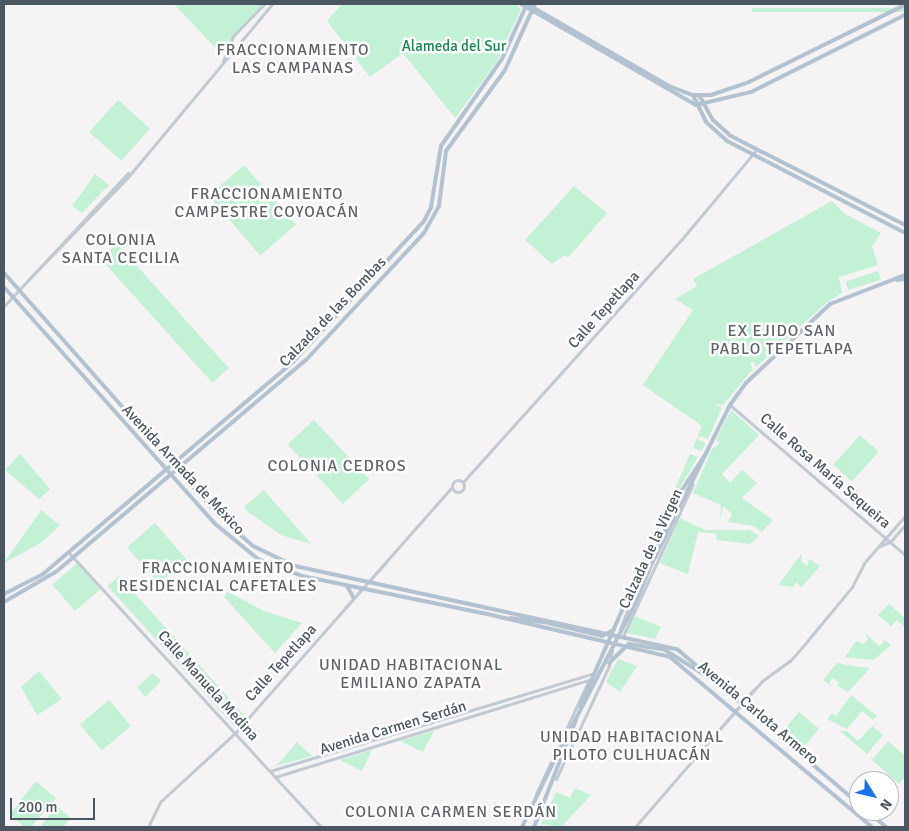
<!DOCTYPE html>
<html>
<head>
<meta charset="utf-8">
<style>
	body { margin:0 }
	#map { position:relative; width:909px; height:831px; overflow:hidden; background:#f5f3f3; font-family:Signika,sans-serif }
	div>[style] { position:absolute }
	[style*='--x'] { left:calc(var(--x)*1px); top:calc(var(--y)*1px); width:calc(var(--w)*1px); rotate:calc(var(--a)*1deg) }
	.green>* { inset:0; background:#c3f1d5; transform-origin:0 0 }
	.minor>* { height:3px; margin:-1.5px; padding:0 1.5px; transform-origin:1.5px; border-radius:1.5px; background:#c1cad2 }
	.minor>.ring { margin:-1.5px; padding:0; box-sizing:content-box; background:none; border:3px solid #c1cad2; border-radius:50% }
	.major>* { height:4px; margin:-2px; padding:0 2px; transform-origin:2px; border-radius:2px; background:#b3c2d1 }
	.major-bridge>* { height:4px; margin:-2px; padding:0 2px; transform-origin:2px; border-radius:2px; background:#b3c2d1 }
	span { translate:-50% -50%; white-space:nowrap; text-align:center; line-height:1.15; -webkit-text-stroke:5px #fff; paint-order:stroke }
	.park-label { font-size:15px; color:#17864f }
	.street-label { font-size:15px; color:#4a5661 }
	.neighbourhood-label { font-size:16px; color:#5f6368; letter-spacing:1px }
	.frame { position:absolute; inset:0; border:5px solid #4a5661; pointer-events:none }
	.north { position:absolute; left:849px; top:771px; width:50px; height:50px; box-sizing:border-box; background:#fff; border:1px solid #b7bbc0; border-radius:50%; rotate:126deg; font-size:14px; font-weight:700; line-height:20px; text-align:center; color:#4a5661 }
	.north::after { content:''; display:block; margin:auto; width:18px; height:22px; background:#1a73e8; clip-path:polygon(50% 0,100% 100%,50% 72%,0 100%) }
	.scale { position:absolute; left:10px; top:798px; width:85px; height:22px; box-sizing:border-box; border:2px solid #4a5661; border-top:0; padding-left:6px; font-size:15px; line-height:18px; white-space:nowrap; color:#4a5661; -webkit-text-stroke:4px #fff; paint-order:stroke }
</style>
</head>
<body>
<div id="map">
	<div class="green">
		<div style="clip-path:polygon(174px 4px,263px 4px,232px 37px,222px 55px)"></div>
		<div style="clip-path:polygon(342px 4px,515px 4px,521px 9px,496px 63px,455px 118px,403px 53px,370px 77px,327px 21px)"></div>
		<div style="left:905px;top:8px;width:4px;height:153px;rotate:90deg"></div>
		<div style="left:118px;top:100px;width:43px;height:43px;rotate:42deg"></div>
		<div style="left:244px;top:165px;width:79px;height:47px;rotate:49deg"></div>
		<div style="clip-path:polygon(95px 174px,109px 185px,82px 213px,72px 206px)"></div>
		<div style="clip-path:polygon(574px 186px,607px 213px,569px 257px,563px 256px,552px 264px,525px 240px)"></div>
		<div style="clip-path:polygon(832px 201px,845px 214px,881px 233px,872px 246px,878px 265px,839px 277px,842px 293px,826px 303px,756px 367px,753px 361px,750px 364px,753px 369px,723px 405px,715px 404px,722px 408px,708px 439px,699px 436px,698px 440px,706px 443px,702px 451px,693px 448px,702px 426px,643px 385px,693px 310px,675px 299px,697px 286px,693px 279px)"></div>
		<div style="left:117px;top:244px;width:167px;height:22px;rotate:48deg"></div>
		<div style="left:878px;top:271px;width:9px;height:34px;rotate:72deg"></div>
		<div style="clip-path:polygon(731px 410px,759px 435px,722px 474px,730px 483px,742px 470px,757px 483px,742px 498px,773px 520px,762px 532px,754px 526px,728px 522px,732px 514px,723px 506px,720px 521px,721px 505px,693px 493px,712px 449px,720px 443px,716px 440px)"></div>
		<div style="left:314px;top:420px;width:81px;height:36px;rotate:47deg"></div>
		<div style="left:860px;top:435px;width:25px;height:40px;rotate:42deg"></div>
		<div style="clip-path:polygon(20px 454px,50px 489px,39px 499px,5px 470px)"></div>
		<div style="clip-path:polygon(690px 454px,698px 457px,676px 494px,673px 493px)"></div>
		<div style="clip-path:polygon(264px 490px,311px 544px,281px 535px,247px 511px,244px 507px)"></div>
		<div style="clip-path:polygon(670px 498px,674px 500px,643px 562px,628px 604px,624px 602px)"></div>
		<div style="clip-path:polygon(41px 510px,60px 525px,41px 543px,4px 563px)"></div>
		<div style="clip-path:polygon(680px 518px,705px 530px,750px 530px,759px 536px,750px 544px,716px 540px,717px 534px,698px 532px,688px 574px,685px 573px,660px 563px)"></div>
		<div style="left:155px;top:523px;width:48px;height:37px;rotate:49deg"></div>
		<div style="clip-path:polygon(802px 553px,801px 560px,807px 566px,809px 559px,820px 566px,801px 588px,797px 582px,793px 587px,778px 585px)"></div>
		<div style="left:77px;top:563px;width:35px;height:33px;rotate:49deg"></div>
		<div style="left:119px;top:576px;width:188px;height:15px;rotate:48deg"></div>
		<div style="clip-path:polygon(228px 592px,264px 611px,302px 623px,275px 653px,224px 597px)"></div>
		<div style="clip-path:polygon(889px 604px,905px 618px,905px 627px,897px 620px,891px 626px,878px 615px)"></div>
		<div style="clip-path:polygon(635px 616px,661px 627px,655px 639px,627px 633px)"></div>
		<div style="clip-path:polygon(864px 632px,879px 646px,885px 640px,891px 645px,874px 660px,845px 657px,856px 641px,864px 644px,868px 639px)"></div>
		<div style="clip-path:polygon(618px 659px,637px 666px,620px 692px,606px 682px)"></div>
		<div style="clip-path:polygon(837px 663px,853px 666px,870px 668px,848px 692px,837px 686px,839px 683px,833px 678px,829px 683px,836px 690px,823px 680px)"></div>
		<div style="clip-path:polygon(39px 671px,62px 699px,37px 715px,21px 687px)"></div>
		<div style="clip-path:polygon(153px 673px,161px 681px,145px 697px,137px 687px)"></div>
		<div style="clip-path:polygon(851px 695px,877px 716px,873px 720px,862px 711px,847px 729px,827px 719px,832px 713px,836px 716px)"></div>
		<div style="left:109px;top:700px;width:34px;height:38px;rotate:50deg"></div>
		<div style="left:799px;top:712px;width:26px;height:26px;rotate:40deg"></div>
		<div style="clip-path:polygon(872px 726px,883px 735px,867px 754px,840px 731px,847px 731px,858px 741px)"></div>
		<div style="clip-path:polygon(434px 731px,423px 752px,400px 741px)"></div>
		<div style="clip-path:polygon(888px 741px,905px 756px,905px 777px,899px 784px,872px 760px)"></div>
		<div style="clip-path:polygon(297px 742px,312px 756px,276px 766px)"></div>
		<div style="clip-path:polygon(372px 750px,362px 771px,340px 760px)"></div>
		<div style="clip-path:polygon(36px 781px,56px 798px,31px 827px,21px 827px,22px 825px,10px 814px)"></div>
		<div style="clip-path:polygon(575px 788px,591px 795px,561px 827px,541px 824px,556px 792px,570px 798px)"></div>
		<div style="clip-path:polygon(57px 806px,71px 818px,63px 827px,40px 827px)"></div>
	</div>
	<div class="minor">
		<div style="--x:223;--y:61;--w:27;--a:-68"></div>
		<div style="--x:233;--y:36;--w:45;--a:-45.9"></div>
		<div style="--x:28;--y:280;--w:144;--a:-45.8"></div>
		<div style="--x:128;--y:177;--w:225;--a:-50.2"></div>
		<div style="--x:4;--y:306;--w:182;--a:-47"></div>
		<div style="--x:730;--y:405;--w:230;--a:40.6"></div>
		<div class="ring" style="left:452px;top:480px;width:9px;height:9px"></div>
		<div style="--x:463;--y:482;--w:327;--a:-48"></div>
		<div style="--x:682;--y:239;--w:117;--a:-50.2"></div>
		<div style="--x:880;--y:546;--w:11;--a:-22"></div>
		<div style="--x:890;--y:542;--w:23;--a:-49"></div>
		<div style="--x:69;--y:553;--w:372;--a:47.4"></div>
		<div style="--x:345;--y:608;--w:63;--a:-48.2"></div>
		<div style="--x:620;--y:629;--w:73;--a:-69.1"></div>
		<div style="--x:646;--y:561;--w:28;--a:-58"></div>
		<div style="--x:623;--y:636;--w:167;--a:-65.3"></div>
		<div style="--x:719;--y:730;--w:65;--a:-48.7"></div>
		<div style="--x:762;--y:681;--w:34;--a:-36"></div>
		<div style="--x:790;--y:661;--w:28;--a:-49"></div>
		<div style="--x:808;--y:640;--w:69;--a:-50.3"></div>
		<div style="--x:852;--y:587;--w:27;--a:-63"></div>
		<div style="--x:864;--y:563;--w:62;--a:-48.9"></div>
		<div style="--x:270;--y:771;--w:336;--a:-16.8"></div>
		<div style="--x:275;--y:777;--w:332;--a:-17.2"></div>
		<div style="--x:556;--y:779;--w:125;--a:-64.9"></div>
		<div style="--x:609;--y:666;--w:16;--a:-79"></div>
		<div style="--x:536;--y:794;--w:126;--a:-65.1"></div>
		<div style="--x:148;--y:827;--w:28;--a:-64"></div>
		<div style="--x:160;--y:802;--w:102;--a:-42.6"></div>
		<div style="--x:235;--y:733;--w:328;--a:-48.6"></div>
		<div style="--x:635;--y:827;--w:184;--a:-49.2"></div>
	</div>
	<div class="major">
		<div style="--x:521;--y:4;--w:202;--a:30"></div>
		<div style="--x:696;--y:105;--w:57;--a:-13.3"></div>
		<div style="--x:751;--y:92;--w:172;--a:-26.6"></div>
		<div style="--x:527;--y:4;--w:164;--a:30"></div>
		<div style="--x:669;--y:86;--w:26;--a:21"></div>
		<div style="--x:693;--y:95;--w:18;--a:0"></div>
		<div style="--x:711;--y:95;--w:40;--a:-18.9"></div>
		<div style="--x:749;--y:82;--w:174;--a:-26.3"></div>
		<div style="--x:693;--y:95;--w:30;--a:64"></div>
		<div style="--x:706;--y:122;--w:28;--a:42"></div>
		<div style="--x:727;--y:141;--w:200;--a:27.3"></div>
		<div style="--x:699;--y:95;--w:29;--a:61"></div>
		<div style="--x:713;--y:120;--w:24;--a:42"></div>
		<div style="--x:731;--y:136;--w:195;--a:27.1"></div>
		<div style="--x:4;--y:273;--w:324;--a:48.5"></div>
		<div style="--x:219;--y:516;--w:45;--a:41.4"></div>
		<div style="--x:253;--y:546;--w:47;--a:25.5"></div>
		<div style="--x:295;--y:566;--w:391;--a:12.3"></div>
		<div style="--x:677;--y:649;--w:239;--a:40.4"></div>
		<div style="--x:897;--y:280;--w:8;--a:-7"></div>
		<div style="--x:4;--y:287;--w:316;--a:48.3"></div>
		<div style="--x:214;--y:523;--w:57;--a:39.3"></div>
		<div style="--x:258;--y:559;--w:47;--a:21.1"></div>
		<div style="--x:302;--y:576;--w:185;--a:11.6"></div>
		<div style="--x:483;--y:613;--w:192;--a:13.2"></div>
		<div style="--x:670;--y:657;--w:264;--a:40.1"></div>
		<div style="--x:678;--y:510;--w:117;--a:-63.7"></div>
		<div style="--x:730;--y:405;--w:27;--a:-54"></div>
		<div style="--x:746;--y:383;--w:115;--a:-43.2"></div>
		<div style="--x:830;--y:304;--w:80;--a:-21.1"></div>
		<div style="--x:347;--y:586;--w:13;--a:61"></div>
		<div style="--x:4;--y:594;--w:44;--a:-27.1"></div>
		<div style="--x:43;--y:574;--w:329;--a:-40.3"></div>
		<div style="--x:294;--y:361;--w:191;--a:-47.1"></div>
		<div style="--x:424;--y:221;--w:16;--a:-63"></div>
		<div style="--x:431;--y:207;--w:62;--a:-80.7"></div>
		<div style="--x:441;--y:146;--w:106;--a:-55"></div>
		<div style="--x:502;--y:59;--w:60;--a:-65.6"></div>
		<div style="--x:4;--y:602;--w:61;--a:-30.3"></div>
		<div style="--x:57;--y:571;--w:326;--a:-40.3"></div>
		<div style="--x:306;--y:360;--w:173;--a:-47.1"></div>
		<div style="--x:424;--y:233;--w:31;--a:-61"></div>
		<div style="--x:439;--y:206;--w:55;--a:-82.7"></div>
		<div style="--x:446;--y:151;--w:100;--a:-53.9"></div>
		<div style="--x:505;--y:70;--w:72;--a:-65.6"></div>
		<div style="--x:636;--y:602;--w:121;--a:-67.7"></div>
		<div style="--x:682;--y:490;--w:45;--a:-56.7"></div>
		<div style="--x:510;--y:618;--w:38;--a:7"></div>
		<div style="--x:665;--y:650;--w:54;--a:32.2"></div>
		<div style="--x:867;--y:811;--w:25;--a:40"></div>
		<div style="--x:522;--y:827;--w:71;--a:-64.2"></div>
		<div style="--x:534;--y:827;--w:115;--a:-68.6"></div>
	</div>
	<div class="major-bridge">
		<div style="--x:548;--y:623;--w:56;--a:13.5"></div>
		<div style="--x:602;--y:636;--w:13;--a:-27"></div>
		<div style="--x:609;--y:663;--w:28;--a:-44"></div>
		<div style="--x:629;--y:644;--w:36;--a:9"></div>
		<div style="--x:580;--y:706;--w:124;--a:-66.3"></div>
		<div style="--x:630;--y:592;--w:44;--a:-54.2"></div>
		<div style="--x:656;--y:556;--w:51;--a:-64.4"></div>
		<div style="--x:553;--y:763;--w:181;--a:-62.7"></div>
	</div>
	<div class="park-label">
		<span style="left:454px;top:47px">Alameda del Sur</span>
	</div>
	<div class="street-label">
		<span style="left:604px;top:310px;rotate:-48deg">Calle Tepetlapa</span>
		<span style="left:333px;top:312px;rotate:-46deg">Calzada de las Bombas</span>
		<span style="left:183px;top:470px;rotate:47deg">Avenida Armada de México</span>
		<span style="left:825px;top:471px;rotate:41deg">Calle Rosa María Sequeira</span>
		<span style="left:651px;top:549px;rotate:-65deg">Calzada de la Virgen</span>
		<span style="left:281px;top:663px;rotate:-48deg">Calle Tepetlapa</span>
		<span style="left:208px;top:686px;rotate:48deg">Calle Manuela Medina</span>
		<span style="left:758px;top:713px;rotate:40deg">Avenida Carlota Armero</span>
		<span style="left:393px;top:728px;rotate:-17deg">Avenida Carmen Serdán</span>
	</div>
	<div class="neighbourhood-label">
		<span style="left:293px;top:59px">FRACCIONAMIENTO<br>LAS CAMPANAS</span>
		<span style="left:267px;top:203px">FRACCIONAMIENTO<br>CAMPESTRE COYOACÁN</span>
		<span style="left:121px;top:249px">COLONIA<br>SANTA CECILIA</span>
		<span style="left:782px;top:340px">EX EJIDO SAN<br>PABLO TEPETLAPA</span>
		<span style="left:337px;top:466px">COLONIA CEDROS</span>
		<span style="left:218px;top:577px">FRACCIONAMIENTO<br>RESIDENCIAL CAFETALES</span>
		<span style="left:411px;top:674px">UNIDAD HABITACIONAL<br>EMILIANO ZAPATA</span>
		<span style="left:632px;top:746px">UNIDAD HABITACIONAL<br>PILOTO CULHUACÁN</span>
		<span style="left:451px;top:812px">COLONIA CARMEN SERDÁN</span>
	</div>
	<div class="frame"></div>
	<div class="north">N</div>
	<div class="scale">200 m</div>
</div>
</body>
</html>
